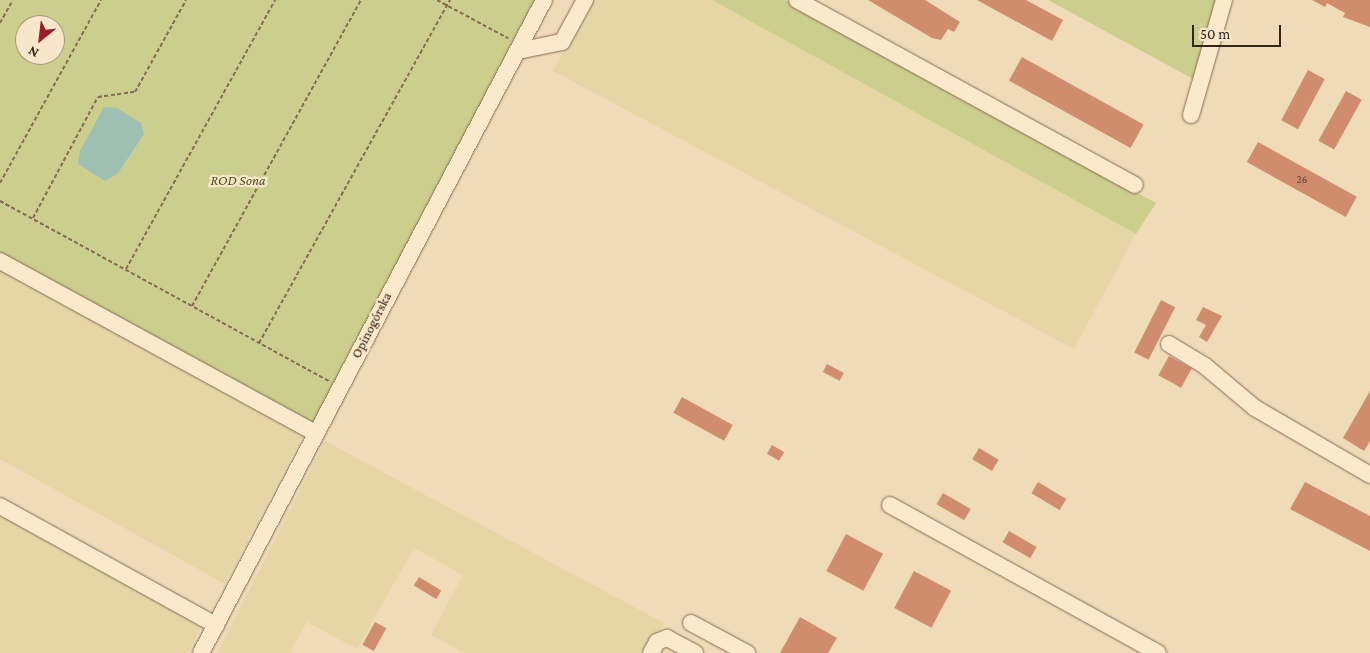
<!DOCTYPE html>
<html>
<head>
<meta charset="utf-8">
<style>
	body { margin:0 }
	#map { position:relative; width:1370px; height:653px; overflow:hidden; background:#f0dbb9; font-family:"Crimson Pro",serif }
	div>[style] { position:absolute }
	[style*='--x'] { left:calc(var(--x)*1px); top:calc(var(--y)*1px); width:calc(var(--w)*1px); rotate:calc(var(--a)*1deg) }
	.farmland>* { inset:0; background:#e6d6a6 }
	.green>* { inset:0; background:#ccce8d }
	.water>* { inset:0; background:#9ec0b3 }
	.building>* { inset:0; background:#d08d6d; transform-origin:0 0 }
	.path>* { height:2px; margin-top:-1px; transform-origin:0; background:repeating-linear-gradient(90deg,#876a53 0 4px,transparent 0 6.5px) }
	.roads { filter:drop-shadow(0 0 1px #876a53) drop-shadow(0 0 1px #876a53) }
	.minor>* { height:16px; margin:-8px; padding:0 8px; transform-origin:8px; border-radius:8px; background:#fbe9cc }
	span { translate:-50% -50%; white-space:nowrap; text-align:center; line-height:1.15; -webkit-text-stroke:4.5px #f7e6c9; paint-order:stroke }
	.number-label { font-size:11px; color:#5c3e2e }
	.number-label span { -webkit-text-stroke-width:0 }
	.park-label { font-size:14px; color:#4a521f; font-style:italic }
	.street-label { font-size:14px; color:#352419 }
	.north { position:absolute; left:15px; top:15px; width:50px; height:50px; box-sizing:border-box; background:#f7e6c9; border:1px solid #a99883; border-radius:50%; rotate:209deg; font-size:14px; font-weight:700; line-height:20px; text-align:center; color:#352419 }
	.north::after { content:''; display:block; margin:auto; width:18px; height:22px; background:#99202c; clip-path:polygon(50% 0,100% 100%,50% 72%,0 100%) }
	.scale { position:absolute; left:1192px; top:25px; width:89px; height:22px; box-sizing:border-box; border:2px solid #352419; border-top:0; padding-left:6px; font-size:15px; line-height:18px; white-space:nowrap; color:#352419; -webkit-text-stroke:4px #f7e6c9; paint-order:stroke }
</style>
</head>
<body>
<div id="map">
	<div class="farmland">
		<div style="clip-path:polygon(591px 0,712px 0,1136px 234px,1074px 349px,553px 71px)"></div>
		<div style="clip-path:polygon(0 270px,304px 433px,225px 584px,0 459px)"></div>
		<div style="clip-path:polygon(325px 441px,664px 623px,647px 653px,464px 653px,431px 635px,463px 575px,414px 548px,357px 649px,307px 622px,290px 653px,217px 653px)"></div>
		<div style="clip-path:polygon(0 512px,203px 623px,188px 653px,0 653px)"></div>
	</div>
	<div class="green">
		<div style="clip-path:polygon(evenodd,0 0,543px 0,311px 426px,0 253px,0 0,25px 25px,55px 25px,55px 55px,25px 55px,25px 25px)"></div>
		<div style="clip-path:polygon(712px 0,785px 0,1156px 203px,1136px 234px)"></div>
		<div style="clip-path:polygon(1048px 0,1218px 0,1195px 80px)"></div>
	</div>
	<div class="water">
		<div style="clip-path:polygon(104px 107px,117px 108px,141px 123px,144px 134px,118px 173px,105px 181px,78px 164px,80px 151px)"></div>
	</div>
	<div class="building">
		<div style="clip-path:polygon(868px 0,925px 0,960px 22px,954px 32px,948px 29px,941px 40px,932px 38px)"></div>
		<div style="clip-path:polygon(977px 0,1026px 0,1063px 20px,1052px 41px)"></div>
		<div style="clip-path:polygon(1312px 0,1370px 0,1370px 27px,1343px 17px,1345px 13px,1327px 3px,1325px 7px)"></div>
		<div style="left:1022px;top:57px;width:139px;height:27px;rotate:29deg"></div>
		<div style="left:1308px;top:70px;width:19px;height:57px;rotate:28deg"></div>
		<div style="left:1346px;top:91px;width:18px;height:57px;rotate:29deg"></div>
		<div style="left:1258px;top:142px;width:113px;height:23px;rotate:29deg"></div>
		<div style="left:1161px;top:300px;width:16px;height:59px;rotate:27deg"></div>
		<div style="clip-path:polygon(1203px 307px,1222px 316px,1207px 342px,1199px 337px,1206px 325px,1196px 320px)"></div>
		<div style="left:1169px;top:356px;width:26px;height:22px;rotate:29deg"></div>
		<div style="left:827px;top:364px;width:19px;height:9px;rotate:28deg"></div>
		<div style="clip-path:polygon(1370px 391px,1370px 441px,1364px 451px,1343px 438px)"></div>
		<div style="left:682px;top:397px;width:58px;height:18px;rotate:29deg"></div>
		<div style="left:772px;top:445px;width:14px;height:10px;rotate:30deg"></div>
		<div style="left:979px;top:448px;width:23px;height:13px;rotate:31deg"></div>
		<div style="left:1038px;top:482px;width:33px;height:13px;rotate:31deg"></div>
		<div style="clip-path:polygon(1305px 482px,1370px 516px,1370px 551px,1290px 509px)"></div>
		<div style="left:943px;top:493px;width:32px;height:13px;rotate:30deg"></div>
		<div style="left:1009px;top:531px;width:32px;height:13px;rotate:30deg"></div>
		<div style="left:846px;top:534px;width:42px;height:42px;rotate:28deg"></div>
		<div style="left:914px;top:571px;width:42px;height:42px;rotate:28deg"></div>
		<div style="left:419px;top:577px;width:26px;height:10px;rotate:31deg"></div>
		<div style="clip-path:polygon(800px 617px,837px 638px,828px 653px,780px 653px)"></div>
		<div style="left:375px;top:622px;width:13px;height:26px;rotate:29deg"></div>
	</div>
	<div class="path">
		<div style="--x:437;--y:0;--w:81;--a:28.2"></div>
		<div style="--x:0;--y:23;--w:26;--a:-61"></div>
		<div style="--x:0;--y:183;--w:209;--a:-61.1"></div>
		<div style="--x:0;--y:201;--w:375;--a:28.7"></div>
		<div style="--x:33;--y:218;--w:137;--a:-61.8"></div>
		<div style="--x:98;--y:97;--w:37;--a:-8"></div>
		<div style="--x:135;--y:92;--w:105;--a:-61"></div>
		<div style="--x:126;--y:269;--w:308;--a:-61"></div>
		<div style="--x:192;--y:306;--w:350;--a:-61.1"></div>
		<div style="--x:259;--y:343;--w:393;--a:-60.9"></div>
	</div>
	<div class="roads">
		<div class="minor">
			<div style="--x:797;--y:0;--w:385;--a:28.7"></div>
			<div style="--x:518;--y:51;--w:45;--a:-11.6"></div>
			<div style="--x:562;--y:42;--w:48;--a:-61.3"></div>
			<div style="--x:1191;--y:115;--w:120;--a:-74"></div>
			<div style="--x:0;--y:261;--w:360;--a:28.6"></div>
			<div style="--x:1169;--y:344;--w:42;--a:31.4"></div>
			<div style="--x:1205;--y:366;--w:65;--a:40"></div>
			<div style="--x:1255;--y:408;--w:133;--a:30.2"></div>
			<div style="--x:890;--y:505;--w:306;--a:28.9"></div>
			<div style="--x:0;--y:506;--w:247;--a:28.9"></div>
			<div style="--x:691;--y:623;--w:64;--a:28.2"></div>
			<div style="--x:201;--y:653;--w:738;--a:-62.29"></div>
			<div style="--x:651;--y:653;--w:13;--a:-61"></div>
			<div style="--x:657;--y:642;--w:11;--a:-22"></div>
			<div style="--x:667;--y:638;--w:32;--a:28"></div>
		</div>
	</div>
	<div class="number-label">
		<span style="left:1302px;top:179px">26</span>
	</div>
	<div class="park-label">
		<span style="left:238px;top:180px">ROD Sona</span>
	</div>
	<div class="street-label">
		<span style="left:371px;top:325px;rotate:-63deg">Opinogórska</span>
	</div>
	<div class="north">N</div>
	<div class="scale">50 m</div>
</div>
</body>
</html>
